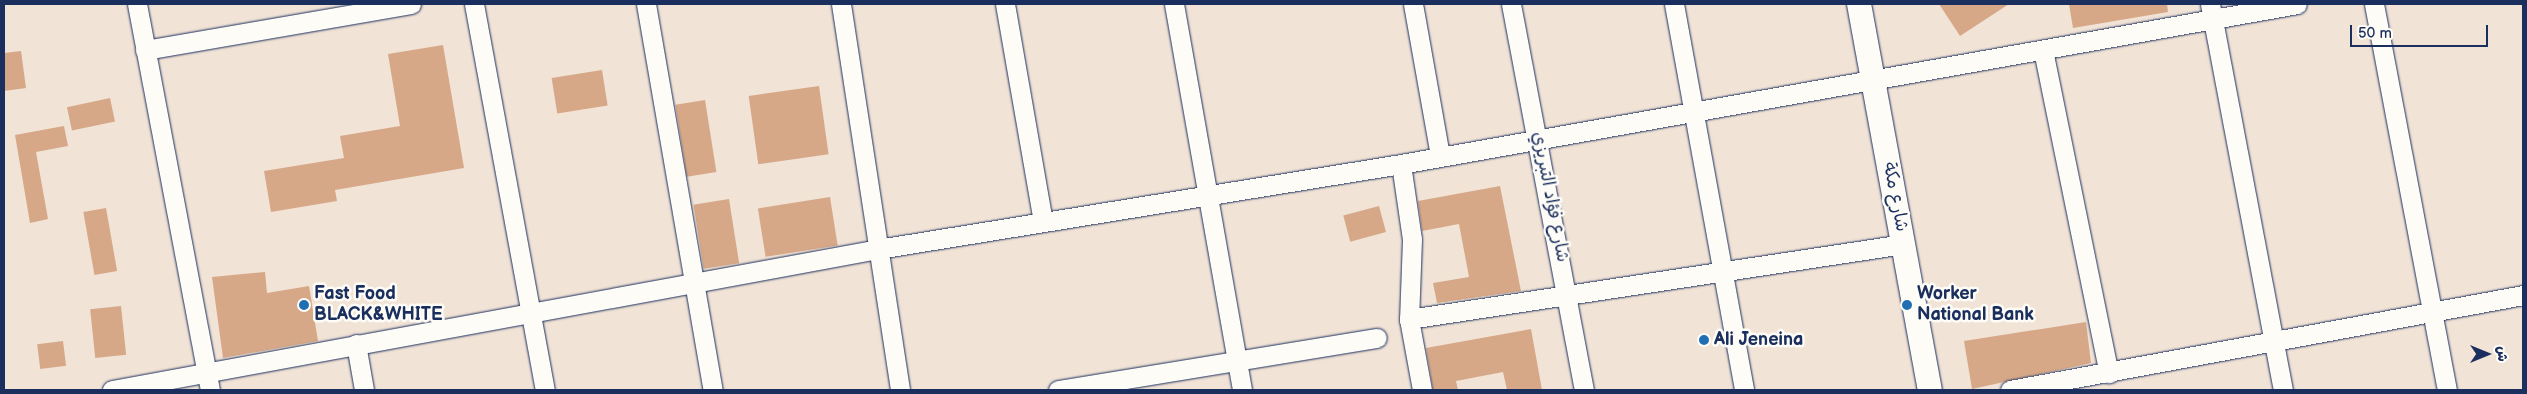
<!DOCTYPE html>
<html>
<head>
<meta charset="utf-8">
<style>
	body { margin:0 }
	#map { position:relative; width:2527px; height:394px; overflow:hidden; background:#f1e3d6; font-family:"Balsamiq Sans","Playpen Sans Arabic",sans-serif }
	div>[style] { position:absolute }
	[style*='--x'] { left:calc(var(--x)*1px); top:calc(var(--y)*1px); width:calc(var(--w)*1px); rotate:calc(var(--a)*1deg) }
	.building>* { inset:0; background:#d6a888; transform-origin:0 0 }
	.roads { filter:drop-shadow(0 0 1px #1b2f5e) drop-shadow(0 0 1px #1b2f5e) }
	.minor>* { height:19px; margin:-9.5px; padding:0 9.5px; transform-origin:9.5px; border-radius:9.5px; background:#fdfcf7 }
	.major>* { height:24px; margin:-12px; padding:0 12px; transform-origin:12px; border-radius:12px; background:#fdfcf7 }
	.dots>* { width:14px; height:14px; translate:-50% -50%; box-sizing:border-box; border:2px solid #fdfcf7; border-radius:50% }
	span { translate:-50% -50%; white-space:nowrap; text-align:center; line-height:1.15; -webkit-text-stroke:5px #fdfcf7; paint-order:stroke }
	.street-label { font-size:18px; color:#1b2f5e }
	.poi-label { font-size:18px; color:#1b2f5e; font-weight:700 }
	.left { translate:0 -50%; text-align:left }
	.frame { position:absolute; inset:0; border:5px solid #1b2f5e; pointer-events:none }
	.north { position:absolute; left:2462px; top:329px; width:50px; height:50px; -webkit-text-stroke:4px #fdfcf7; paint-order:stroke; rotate:90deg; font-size:14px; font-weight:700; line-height:20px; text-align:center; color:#1b2f5e }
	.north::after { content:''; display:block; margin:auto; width:18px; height:22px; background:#1b2f5e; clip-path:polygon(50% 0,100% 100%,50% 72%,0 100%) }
	.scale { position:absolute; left:2350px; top:25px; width:138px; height:22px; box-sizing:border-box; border:2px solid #1b2f5e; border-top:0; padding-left:6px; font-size:15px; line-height:18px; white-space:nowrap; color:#1b2f5e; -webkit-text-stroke:4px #fdfcf7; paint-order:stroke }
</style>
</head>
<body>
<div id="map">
	<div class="building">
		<div style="clip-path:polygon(1939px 4px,2009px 4px,1960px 36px)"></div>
		<div style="clip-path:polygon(2069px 4px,2167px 4px,2168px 12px,2073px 28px)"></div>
		<div style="clip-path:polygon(443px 45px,464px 168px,335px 190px,337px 201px,271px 212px,264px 171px,344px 158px,340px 136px,400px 126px,388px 54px)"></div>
		<div style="clip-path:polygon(21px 51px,26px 88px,4px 91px,4px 53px)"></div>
		<div style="left:602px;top:70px;width:36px;height:51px;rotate:81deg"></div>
		<div style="left:819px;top:86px;width:69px;height:71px;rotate:82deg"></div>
		<div style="left:110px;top:98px;width:24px;height:44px;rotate:78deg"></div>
		<div style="left:705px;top:100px;width:73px;height:30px;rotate:81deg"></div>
		<div style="clip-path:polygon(64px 126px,68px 146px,36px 152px,48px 219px,30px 223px,15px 135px)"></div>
		<div style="clip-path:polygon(1500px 186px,1521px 291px,1437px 303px,1433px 283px,1469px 277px,1459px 224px,1422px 231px,1418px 201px)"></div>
		<div style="left:830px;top:197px;width:49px;height:73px;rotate:81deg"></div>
		<div style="left:729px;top:199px;width:65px;height:36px;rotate:81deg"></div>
		<div style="left:1379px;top:206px;width:27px;height:37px;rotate:75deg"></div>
		<div style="left:106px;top:208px;width:64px;height:23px;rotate:80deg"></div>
		<div style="clip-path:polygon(265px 272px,267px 293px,309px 286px,318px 341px,223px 358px,212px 277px)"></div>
		<div style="left:121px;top:306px;width:49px;height:31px;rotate:84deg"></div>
		<div style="clip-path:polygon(2086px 322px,2091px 363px,1972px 389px,1964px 341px)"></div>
		<div style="clip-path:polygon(1531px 329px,1542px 390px,1507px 390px,1503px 372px,1456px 381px,1458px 390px,1433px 390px,1426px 348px)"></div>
		<div style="left:63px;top:341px;width:25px;height:26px;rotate:83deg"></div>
	</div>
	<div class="roads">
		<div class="minor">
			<div style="--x:137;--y:4;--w:393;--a:79.3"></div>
			<div style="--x:474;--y:4;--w:392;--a:79.6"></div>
			<div style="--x:646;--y:4;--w:392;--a:80.2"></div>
			<div style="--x:841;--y:4;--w:390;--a:81.3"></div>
			<div style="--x:1005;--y:4;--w:221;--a:80.1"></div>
			<div style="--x:1174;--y:4;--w:392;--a:80"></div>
			<div style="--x:1413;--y:4;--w:154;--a:79.9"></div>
			<div style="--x:1511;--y:4;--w:393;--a:79.3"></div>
			<div style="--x:1674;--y:4;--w:392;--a:79.7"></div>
			<div style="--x:2210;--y:4;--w:393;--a:79.3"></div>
			<div style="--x:2374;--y:4;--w:393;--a:79.3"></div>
			<div style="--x:145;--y:50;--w:270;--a:-9.8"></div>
			<div style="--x:2043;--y:50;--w:330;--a:78.5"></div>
			<div style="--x:1401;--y:164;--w:76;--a:81.7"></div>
			<div style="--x:1412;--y:239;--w:80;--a:92.1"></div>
			<div style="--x:1409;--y:319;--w:72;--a:79.6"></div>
			<div style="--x:1409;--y:319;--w:501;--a:-8.62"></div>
			<div style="--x:356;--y:344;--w:47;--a:80.1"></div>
			<div style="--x:112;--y:390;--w:779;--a:-10.43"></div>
			<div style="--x:878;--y:249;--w:530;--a:-9.23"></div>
			<div style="--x:1401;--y:164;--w:910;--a:-10.12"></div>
			<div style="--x:1058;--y:390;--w:323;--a:-9.3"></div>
			<div style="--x:2010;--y:390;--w:522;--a:-10.49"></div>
		</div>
		<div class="major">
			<div style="--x:1859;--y:4;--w:392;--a:79.6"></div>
		</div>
	</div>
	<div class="dots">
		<div style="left:304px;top:305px;background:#1f6fb2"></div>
		<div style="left:1907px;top:305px;background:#1f6fb2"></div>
		<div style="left:1704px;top:340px;background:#1f6fb2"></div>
	</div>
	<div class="street-label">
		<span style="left:1550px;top:197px;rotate:79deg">شارع فؤاد التبريزي</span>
		<span style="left:1895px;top:197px;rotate:79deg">شارع مكة</span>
	</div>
	<div class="poi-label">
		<span class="left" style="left:314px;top:305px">Fast Food<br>BLACK&amp;WHITE</span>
		<span class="left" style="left:1917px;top:305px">Worker<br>National Bank</span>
		<span class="left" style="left:1714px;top:340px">Ali Jeneina</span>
	</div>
	<div class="frame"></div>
	<div class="north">ش</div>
	<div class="scale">50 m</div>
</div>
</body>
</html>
